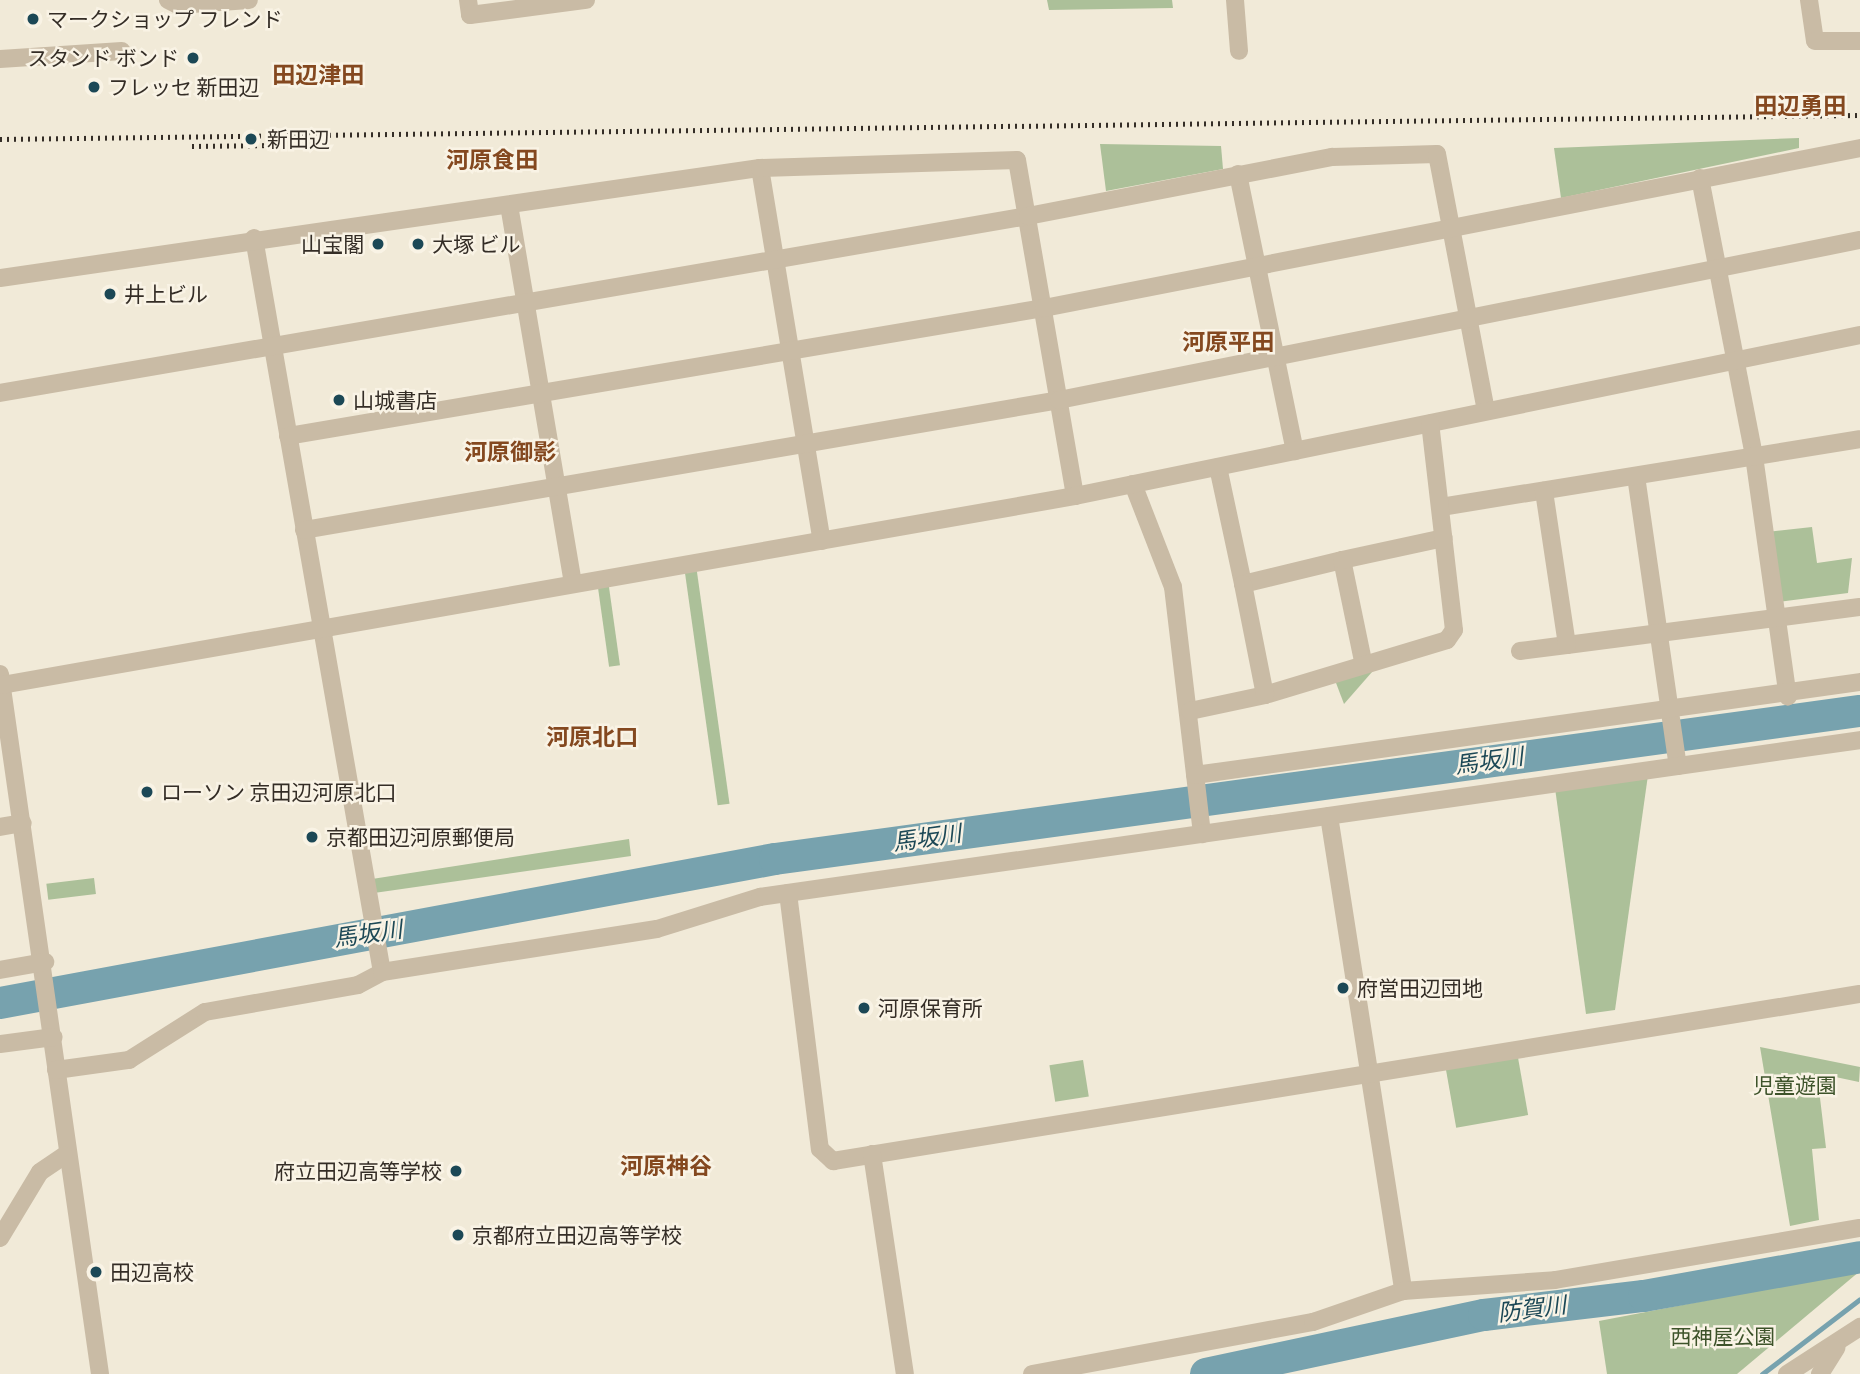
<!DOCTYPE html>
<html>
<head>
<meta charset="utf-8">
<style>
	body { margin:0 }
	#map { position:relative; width:1860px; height:1374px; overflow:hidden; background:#f1ead8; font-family:"Titillium Web","Noto Sans JP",sans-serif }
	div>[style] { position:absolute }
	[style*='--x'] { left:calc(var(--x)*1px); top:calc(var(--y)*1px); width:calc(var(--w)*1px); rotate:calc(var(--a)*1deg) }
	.green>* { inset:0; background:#acc099; transform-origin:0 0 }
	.stream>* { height:5px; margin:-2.5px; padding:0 2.5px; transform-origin:2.5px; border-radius:2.5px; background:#77a2ae }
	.river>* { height:32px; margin:-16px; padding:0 16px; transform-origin:16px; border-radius:16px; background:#77a2ae }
	.minor>* { height:18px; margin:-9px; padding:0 9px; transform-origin:9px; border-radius:9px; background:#c9bba5 }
	.rail>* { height:5px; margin-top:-2.5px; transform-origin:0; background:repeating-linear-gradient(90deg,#342d26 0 2px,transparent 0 7px) }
	.dots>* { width:19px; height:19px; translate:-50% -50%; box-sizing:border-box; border:4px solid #f9f3e5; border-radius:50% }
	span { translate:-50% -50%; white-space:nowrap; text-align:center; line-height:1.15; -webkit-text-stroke:5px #f9f3e5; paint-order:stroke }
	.poi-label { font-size:21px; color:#342d26 }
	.left { translate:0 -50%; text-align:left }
	.right { translate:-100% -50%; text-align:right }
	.park-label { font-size:21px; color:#3d532a }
	.neighbourhood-label { font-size:23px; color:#84481f; font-weight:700 }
	.water-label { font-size:23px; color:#1c4856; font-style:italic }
</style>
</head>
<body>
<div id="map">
	<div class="green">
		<div style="clip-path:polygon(1047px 0,1172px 0,1173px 8px,1049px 10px)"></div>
		<div style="clip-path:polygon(1799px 138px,1799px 148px,1561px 198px,1554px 148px)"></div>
		<div style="clip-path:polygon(1100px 144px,1221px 146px,1223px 169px,1106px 191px)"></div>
		<div style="clip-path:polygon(1812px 527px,1817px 563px,1852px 558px,1848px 593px,1778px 602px,1767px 532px)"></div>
		<div style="left:696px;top:565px;width:241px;height:12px;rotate:82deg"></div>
		<div style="left:608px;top:580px;width:86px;height:11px;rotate:82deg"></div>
		<div style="clip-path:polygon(1386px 656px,1344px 704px,1333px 675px)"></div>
		<div style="clip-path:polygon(1648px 775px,1615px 1010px,1586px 1014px,1555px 788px)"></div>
		<div style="clip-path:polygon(629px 839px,631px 856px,374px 893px,372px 879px)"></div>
		<div style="left:94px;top:878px;width:16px;height:48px;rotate:83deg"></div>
		<div style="clip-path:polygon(1760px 1047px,1860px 1067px,1859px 1082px,1826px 1075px,1820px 1098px,1826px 1148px,1812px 1149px,1819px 1220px,1790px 1226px)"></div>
		<div style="left:1517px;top:1052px;width:64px;height:73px;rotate:80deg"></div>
		<div style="left:1083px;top:1060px;width:37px;height:34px;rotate:81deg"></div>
		<div style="clip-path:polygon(1860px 1271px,1737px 1374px,1607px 1374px,1599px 1321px)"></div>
	</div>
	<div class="stream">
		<div style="--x:1762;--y:1374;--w:123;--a:-37.4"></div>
	</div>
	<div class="river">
		<div style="--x:0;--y:1003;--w:788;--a:-10.53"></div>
		<div style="--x:775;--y:859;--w:1095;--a:-7.77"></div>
		<div style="--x:1206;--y:1374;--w:284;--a:-12"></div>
		<div style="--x:1484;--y:1315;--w:161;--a:-6.8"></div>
		<div style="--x:1644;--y:1296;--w:219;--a:-10.2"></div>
	</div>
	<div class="minor">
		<div style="--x:168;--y:0;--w:11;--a:27"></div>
		<div style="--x:178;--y:5;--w:71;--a:-4"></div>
		<div style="--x:468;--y:0;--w:15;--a:82"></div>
		<div style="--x:470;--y:15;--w:117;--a:-7.4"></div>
		<div style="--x:1235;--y:0;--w:51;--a:85.5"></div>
		<div style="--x:1809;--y:0;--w:41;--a:81.7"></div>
		<div style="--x:1815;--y:41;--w:45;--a:0"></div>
		<div style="--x:0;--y:59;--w:122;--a:-3.8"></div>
		<div style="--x:760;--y:168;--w:378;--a:80.6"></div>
		<div style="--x:1238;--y:174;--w:283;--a:78.4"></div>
		<div style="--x:1700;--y:178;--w:283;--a:79"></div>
		<div style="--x:1754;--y:456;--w:243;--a:82"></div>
		<div style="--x:509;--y:205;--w:383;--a:80.4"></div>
		<div style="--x:254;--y:238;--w:745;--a:80.11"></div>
		<div style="--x:0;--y:278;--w:768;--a:-8.24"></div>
		<div style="--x:760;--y:168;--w:257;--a:-1.8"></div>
		<div style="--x:1017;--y:160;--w:341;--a:80.2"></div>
		<div style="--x:0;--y:393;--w:1043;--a:-9.77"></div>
		<div style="--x:1028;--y:216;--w:310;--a:-11"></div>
		<div style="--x:1332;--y:157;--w:105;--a:-1.6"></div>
		<div style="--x:1437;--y:154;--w:261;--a:79.2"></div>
		<div style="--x:288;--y:436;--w:767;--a:-9.61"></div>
		<div style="--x:1044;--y:308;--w:832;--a:-11.09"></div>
		<div style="--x:1218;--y:467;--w:120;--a:77.9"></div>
		<div style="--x:1243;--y:584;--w:102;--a:-13.6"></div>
		<div style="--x:1636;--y:476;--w:293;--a:81.8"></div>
		<div style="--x:1133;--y:484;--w:110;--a:68.8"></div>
		<div style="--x:1173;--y:587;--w:249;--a:83.3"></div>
		<div style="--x:1441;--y:507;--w:424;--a:-9.2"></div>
		<div style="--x:304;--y:530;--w:766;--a:-9.77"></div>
		<div style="--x:1059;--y:400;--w:817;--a:-11.3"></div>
		<div style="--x:1567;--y:645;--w:295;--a:-7.4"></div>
		<div style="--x:1520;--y:651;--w:47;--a:-7.3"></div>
		<div style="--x:1567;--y:645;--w:156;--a:-98.5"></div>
		<div style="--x:1363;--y:661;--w:103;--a:-101.7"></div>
		<div style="--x:1342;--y:560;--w:104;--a:-12.2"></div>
		<div style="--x:0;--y:674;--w:707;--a:81.87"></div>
		<div style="--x:2;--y:685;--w:1090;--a:-9.99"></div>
		<div style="--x:1075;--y:496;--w:801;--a:-11.59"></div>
		<div style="--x:1265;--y:695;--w:190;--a:-16.8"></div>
		<div style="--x:1447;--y:640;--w:12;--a:-55"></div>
		<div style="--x:1454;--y:630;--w:208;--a:-96.6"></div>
		<div style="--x:1190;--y:711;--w:77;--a:-12"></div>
		<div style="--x:1265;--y:695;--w:113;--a:-101.2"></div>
		<div style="--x:1195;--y:775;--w:671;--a:-7.96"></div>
		<div style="--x:1329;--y:816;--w:481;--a:81.1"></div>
		<div style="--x:0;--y:827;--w:23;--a:-10"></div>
		<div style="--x:788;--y:893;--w:258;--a:82.9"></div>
		<div style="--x:820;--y:1149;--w:18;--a:43"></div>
		<div style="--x:833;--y:1161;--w:1040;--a:-9.24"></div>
		<div style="--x:0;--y:970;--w:46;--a:-10.1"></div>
		<div style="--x:0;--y:1044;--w:54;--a:-7.4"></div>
		<div style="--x:56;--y:1070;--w:74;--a:-7.8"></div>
		<div style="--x:129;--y:1060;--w:90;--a:-32.3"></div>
		<div style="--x:205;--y:1012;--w:155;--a:-10"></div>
		<div style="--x:358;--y:985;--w:27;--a:-28"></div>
		<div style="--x:382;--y:972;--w:278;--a:-8.9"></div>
		<div style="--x:657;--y:929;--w:108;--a:-17.3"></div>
		<div style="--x:760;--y:897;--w:1111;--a:-8.12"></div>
		<div style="--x:872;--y:1154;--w:222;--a:81.5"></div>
		<div style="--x:0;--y:1238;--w:77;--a:-58.8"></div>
		<div style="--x:40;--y:1172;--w:29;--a:-34"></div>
		<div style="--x:1032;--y:1374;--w:286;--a:-10.5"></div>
		<div style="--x:1313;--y:1322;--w:95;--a:-19"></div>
		<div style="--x:1403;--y:1291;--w:152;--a:-4.1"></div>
		<div style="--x:1555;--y:1280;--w:309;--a:-9.7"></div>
		<div style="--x:1787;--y:1374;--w:87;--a:-32.8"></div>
		<div style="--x:1820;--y:1374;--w:31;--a:-58"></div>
	</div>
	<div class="rail">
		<div style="--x:0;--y:139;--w:1860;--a:-0.74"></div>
		<div style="--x:192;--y:146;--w:95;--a:-0.6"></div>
	</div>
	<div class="dots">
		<div style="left:33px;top:19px;background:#1c4856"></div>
		<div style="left:193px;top:58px;background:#1c4856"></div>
		<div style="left:94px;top:87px;background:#1c4856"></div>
		<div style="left:251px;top:139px;background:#1c4856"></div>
		<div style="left:378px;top:244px;background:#1c4856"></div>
		<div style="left:418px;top:244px;background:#1c4856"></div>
		<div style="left:110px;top:294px;background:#1c4856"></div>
		<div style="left:339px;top:400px;background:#1c4856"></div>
		<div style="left:147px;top:792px;background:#1c4856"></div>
		<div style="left:312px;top:837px;background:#1c4856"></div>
		<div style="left:1343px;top:988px;background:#1c4856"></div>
		<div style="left:864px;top:1008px;background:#1c4856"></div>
		<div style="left:456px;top:1171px;background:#1c4856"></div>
		<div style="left:458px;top:1235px;background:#1c4856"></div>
		<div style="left:96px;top:1272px;background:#1c4856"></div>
	</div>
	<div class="poi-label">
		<span class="left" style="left:47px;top:19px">マークショップ フレンド</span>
		<span class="right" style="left:179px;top:58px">スタンド ボンド</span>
		<span class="left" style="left:108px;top:87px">フレッセ 新田辺</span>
		<span class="left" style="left:267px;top:139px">新田辺</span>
		<span class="right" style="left:364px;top:244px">山宝閣</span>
		<span class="left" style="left:432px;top:244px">大塚 ビル</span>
		<span class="left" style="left:124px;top:294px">井上ビル</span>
		<span class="left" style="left:353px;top:400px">山城書店</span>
		<span class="left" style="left:161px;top:792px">ローソン 京田辺河原北口</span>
		<span class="left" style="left:326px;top:837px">京都田辺河原郵便局</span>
		<span class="left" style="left:1357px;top:988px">府営田辺団地</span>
		<span class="left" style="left:878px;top:1008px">河原保育所</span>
		<span class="right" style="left:442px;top:1171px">府立田辺高等学校</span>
		<span class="left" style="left:472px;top:1235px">京都府立田辺高等学校</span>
		<span class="left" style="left:110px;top:1272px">田辺高校</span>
	</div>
	<div class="park-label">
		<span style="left:1795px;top:1085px">児童遊園</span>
		<span style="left:1723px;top:1336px">西神屋公園</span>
	</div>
	<div class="neighbourhood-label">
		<span style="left:318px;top:75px">田辺津田</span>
		<span style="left:1800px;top:106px">田辺勇田</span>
		<span style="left:492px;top:160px">河原食田</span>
		<span style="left:1228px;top:342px">河原平田</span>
		<span style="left:510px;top:452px">河原御影</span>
		<span style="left:592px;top:737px">河原北口</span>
		<span style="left:666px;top:1166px">河原神谷</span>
	</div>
	<div class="water-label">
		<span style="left:1489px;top:761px;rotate:-8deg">馬坂川</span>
		<span style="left:927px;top:838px;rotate:-8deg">馬坂川</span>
		<span style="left:368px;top:934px;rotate:-8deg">馬坂川</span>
		<span style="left:1532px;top:1309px;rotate:-7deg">防賀川</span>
	</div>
</div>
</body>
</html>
